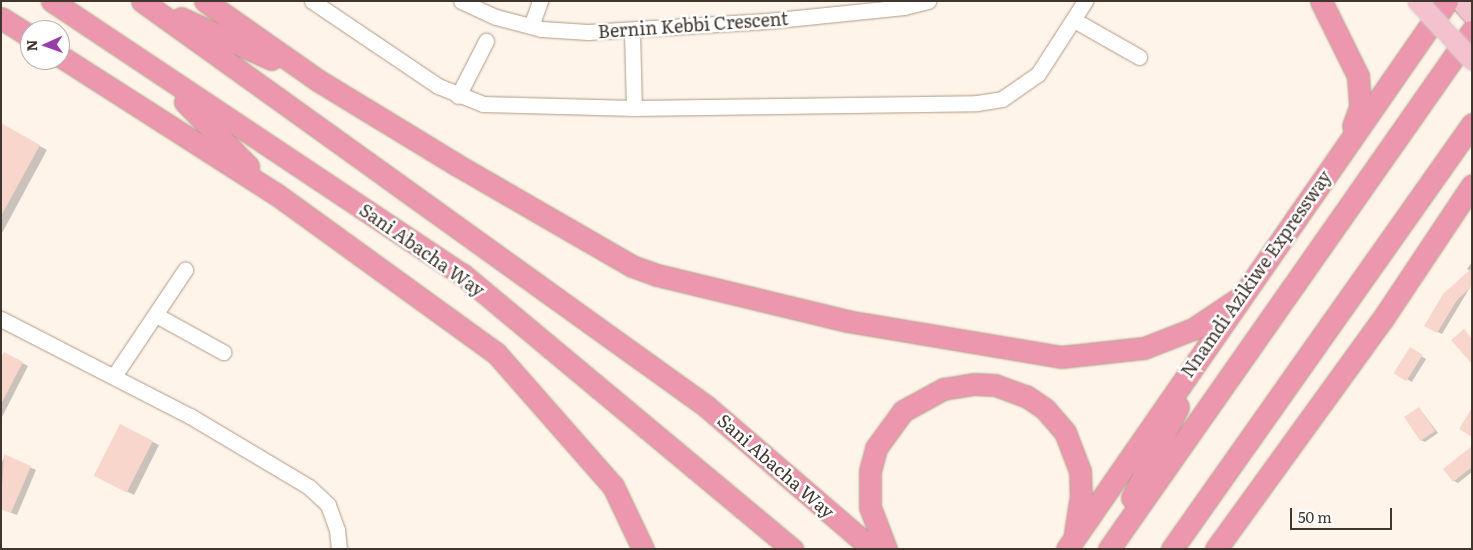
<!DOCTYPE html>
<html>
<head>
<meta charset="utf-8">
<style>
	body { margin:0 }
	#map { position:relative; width:1473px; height:550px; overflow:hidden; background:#fef4ea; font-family:Literata,serif }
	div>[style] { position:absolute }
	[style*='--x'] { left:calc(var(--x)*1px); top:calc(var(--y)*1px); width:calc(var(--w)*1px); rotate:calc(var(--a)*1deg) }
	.shadow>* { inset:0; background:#0003; transform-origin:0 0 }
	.building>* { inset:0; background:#f9d6cc; transform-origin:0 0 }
	.roads { filter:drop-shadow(0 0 1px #b09983) drop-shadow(0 0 1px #b09983) }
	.minor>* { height:15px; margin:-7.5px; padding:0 7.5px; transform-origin:7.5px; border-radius:7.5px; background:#fff }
	.major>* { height:19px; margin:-9.5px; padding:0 9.5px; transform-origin:9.5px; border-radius:9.5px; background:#f4c1ce }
	.highway>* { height:21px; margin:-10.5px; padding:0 10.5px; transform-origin:10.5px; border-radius:10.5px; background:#ed97ae }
	.bridges { filter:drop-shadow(0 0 1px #d5d3d1) drop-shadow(0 0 1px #d5d3d1) }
	.major-bridge>* { height:19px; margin:-9.5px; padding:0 9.5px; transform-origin:9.5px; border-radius:9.5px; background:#f4c1ce }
	span { translate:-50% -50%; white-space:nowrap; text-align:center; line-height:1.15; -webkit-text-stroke:5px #fff; paint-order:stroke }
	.street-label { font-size:18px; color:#40362d }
	.frame { position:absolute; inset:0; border:2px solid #40362d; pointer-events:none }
	.north { position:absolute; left:20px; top:20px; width:50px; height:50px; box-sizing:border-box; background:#fff; border:1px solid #b3afab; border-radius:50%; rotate:268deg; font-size:14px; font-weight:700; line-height:20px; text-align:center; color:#40362d }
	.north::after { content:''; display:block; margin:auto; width:18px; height:22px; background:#983ea9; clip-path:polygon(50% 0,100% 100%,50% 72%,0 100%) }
	.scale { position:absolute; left:1290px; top:508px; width:102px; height:22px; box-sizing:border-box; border:2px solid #40362d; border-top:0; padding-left:6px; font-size:15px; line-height:18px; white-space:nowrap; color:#40362d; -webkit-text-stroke:4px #fff; paint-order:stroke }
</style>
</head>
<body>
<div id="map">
	<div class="shadow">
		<div style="clip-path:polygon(1px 125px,47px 150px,2px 233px,1px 233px)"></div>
		<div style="clip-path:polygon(1472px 262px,1472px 284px,1442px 334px,1426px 326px,1470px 271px,1467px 269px)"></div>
		<div style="left:1410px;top:349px;width:19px;height:27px;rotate:32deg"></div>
		<div style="clip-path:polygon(5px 354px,28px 366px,1px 419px,1px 361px)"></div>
		<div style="clip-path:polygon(1419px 408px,1438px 433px,1425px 442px,1421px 440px)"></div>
		<div style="clip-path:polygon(120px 426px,159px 445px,134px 495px,102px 479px)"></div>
		<div style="clip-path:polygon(1472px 448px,1472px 472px,1458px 483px,1454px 481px)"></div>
		<div style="clip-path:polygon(5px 456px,36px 470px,17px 515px,1px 509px,1px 464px)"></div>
	</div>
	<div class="building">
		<div style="clip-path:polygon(1px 123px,40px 145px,1px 216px)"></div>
		<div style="clip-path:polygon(1472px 268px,1472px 286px,1457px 300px,1437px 333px,1424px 326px,1443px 294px)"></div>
		<div style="clip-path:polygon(1464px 329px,1472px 339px,1472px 364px,1451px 340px)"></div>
		<div style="left:1410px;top:347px;width:15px;height:31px;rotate:32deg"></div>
		<div style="clip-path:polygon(4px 352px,23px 362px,1px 404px,1px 358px)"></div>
		<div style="left:1419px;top:407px;width:29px;height:18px;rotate:56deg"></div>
		<div style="clip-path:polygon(1472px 408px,1472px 437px,1459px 429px)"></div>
		<div style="left:120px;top:424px;width:37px;height:58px;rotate:27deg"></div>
		<div style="clip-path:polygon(1472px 446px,1472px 467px,1453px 482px,1443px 469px)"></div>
		<div style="clip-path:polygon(4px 454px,31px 466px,11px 513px,1px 509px)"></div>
	</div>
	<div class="roads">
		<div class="minor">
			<div style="--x:312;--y:1;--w:152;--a:34"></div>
			<div style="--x:438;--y:86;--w:48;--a:21.8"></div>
			<div style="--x:483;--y:104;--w:151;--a:1.5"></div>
			<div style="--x:634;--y:108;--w:343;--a:-0.8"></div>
			<div style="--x:977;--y:103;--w:25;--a:-9"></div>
			<div style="--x:1002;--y:99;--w:44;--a:-34.8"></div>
			<div style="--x:1038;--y:74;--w:87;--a:-57.2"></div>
			<div style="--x:461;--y:1;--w:38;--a:25"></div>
			<div style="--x:496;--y:17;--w:47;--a:14.9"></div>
			<div style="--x:541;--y:29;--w:47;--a:3.7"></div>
			<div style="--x:588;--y:32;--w:179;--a:-3.5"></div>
			<div style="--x:767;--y:21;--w:138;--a:-5.8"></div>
			<div style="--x:904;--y:7;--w:25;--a:-14"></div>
			<div style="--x:1074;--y:20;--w:75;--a:29.6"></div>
			<div style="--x:531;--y:26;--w:27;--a:-70"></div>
			<div style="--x:632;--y:32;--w:76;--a:88.5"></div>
			<div style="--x:458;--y:96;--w:62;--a:-63"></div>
			<div style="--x:156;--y:315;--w:77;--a:28.9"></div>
			<div style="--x:1;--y:319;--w:212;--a:27.2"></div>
			<div style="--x:190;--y:416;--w:139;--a:30.8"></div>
			<div style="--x:309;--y:487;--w:26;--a:43"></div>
			<div style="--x:328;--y:505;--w:27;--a:70"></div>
			<div style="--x:337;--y:530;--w:19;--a:84"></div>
			<div style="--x:114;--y:376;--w:128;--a:-56.2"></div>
		</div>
		<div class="major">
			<div style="--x:1460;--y:1;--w:18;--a:49"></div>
		</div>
		<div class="highway">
			<div style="--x:52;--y:1;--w:493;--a:33.7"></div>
			<div style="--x:462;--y:274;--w:430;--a:39.8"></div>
			<div style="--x:142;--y:1;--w:694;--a:35.68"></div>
			<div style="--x:706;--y:406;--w:219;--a:40.7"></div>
			<div style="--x:205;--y:1;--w:139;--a:35.1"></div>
			<div style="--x:319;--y:81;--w:162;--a:31.3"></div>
			<div style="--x:457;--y:165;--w:202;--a:30"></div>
			<div style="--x:632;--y:266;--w:27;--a:20"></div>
			<div style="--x:657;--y:275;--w:195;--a:13.6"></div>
			<div style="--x:847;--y:321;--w:217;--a:9.5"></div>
			<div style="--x:1061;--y:357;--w:83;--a:-6.2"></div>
			<div style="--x:1144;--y:348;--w:53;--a:-21.2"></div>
			<div style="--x:1193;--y:329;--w:54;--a:-33.7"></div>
			<div style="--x:1321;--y:1;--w:84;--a:63.7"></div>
			<div style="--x:1358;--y:76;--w:31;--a:86"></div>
			<div style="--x:1360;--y:107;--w:20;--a:110"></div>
			<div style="--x:1;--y:18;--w:34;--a:32"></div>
			<div style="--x:181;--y:18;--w:99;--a:24.5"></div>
			<div style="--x:60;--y:56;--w:256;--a:32.6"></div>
			<div style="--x:276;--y:194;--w:271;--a:35.9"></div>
			<div style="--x:496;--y:353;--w:177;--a:48.7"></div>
			<div style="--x:613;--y:486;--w:70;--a:64.5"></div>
			<div style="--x:185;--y:102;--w:90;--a:45.5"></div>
			<div style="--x:1132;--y:498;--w:102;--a:-63.2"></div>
			<div style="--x:886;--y:549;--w:45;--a:-110.9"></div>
			<div style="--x:870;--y:507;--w:36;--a:-90"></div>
			<div style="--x:870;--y:471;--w:24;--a:-75"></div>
			<div style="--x:876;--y:448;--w:46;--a:-53.9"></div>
			<div style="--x:903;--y:411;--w:46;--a:-28.8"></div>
			<div style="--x:943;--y:389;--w:32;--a:-9"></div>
			<div style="--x:975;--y:384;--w:20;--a:3"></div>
			<div style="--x:995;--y:385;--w:33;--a:20"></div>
			<div style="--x:1026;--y:396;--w:23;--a:34"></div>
			<div style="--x:1045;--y:409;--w:30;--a:49"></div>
			<div style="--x:1065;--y:432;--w:42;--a:69"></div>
			<div style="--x:1080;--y:471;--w:24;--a:88"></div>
			<div style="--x:1081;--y:495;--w:38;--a:99"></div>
			<div style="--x:1067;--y:549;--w:667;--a:-55.26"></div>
			<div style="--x:1109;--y:549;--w:633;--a:-54.98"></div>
			<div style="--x:1172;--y:549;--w:520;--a:-54.78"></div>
			<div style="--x:1216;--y:549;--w:283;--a:-54.1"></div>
			<div style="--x:1382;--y:320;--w:162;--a:-56.3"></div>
		</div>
	</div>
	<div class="bridges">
		<div class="major-bridge">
			<div style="--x:1417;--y:1;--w:81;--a:47"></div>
		</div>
	</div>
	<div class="street-label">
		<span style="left:693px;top:25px;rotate:-4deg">Bernin Kebbi Crescent</span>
		<span style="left:422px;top:250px;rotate:35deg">Sani Abacha Way</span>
		<span style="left:1256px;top:274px;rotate:-55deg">Nnamdi Azikiwe Expressway</span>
		<span style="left:776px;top:466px;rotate:41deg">Sani Abacha Way</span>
	</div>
	<div class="frame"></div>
	<div class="north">N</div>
	<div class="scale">50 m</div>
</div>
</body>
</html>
